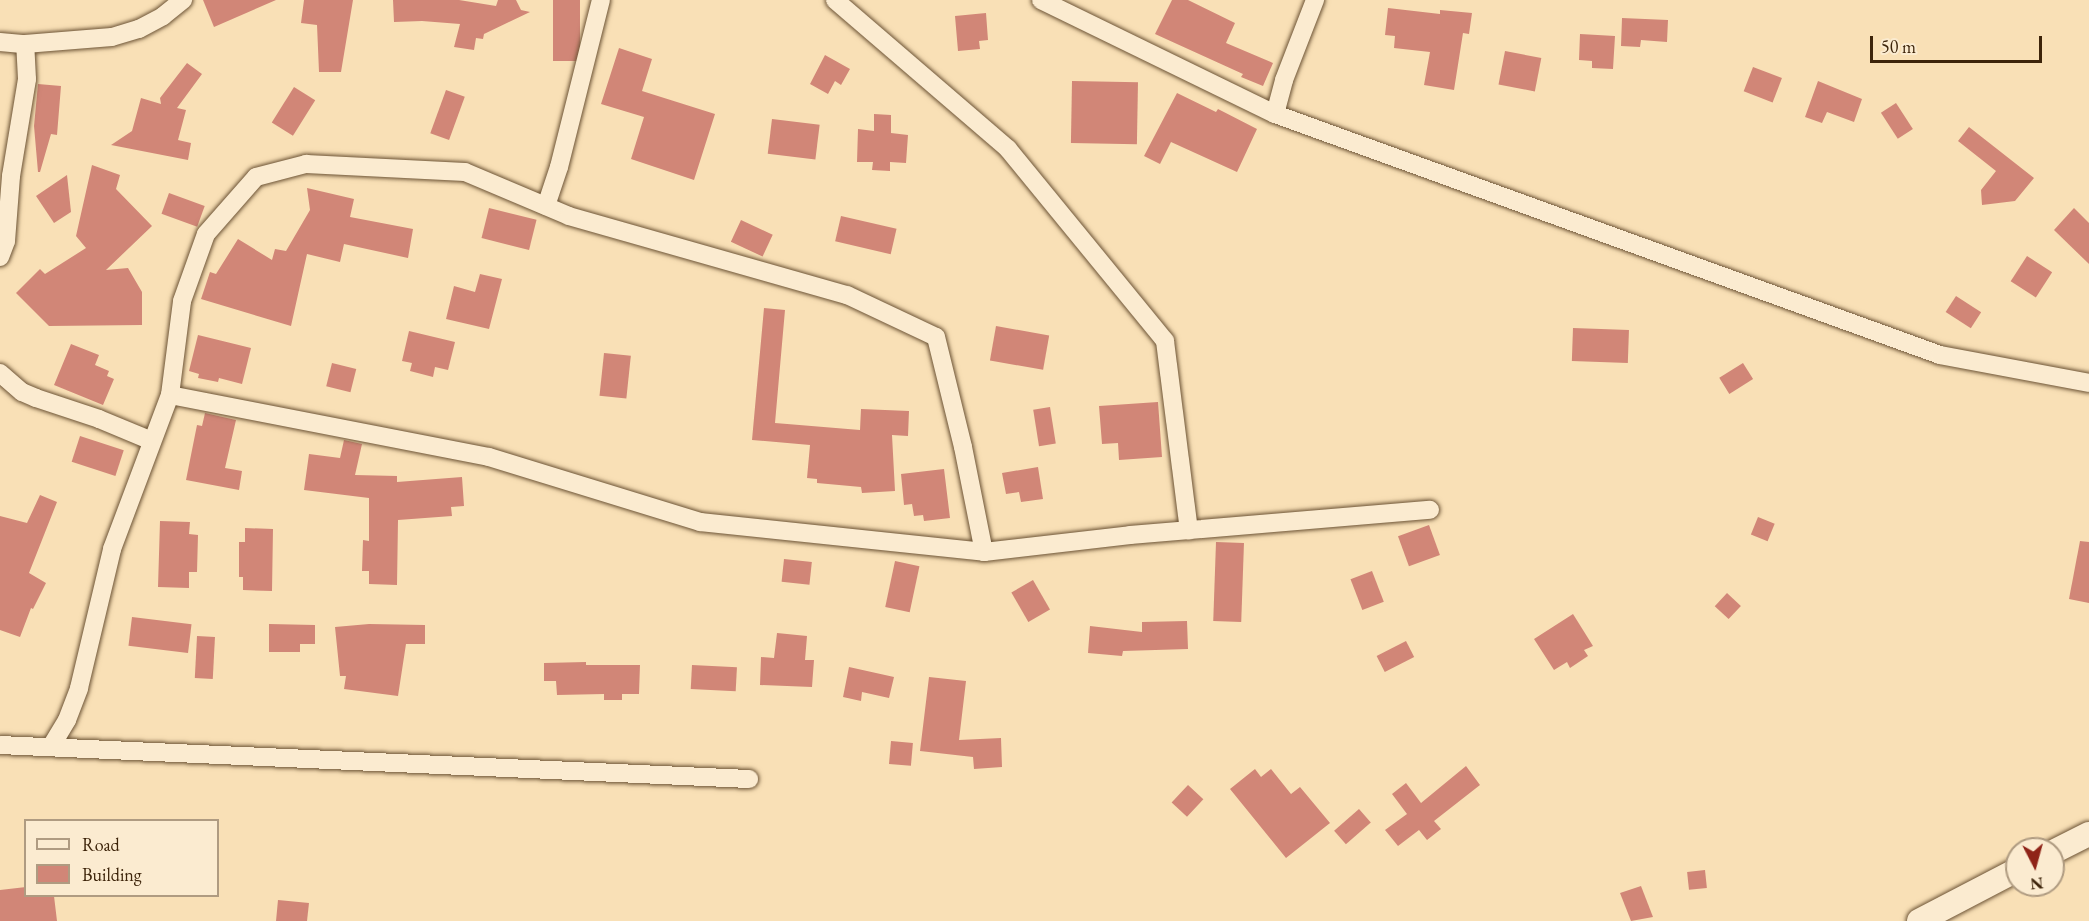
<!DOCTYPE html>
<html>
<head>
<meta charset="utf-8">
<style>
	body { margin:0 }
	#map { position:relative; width:2089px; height:921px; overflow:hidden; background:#f9e0b6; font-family:"EB Garamond",serif }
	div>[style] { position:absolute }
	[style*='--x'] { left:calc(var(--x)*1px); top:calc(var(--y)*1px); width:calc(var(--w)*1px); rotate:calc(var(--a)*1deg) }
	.building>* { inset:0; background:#d18677; transform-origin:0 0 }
	.roads { filter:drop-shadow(0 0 2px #6c5335) drop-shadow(0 0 2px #6c5335) }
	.minor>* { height:18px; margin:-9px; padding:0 9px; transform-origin:9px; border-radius:9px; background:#fbebd0 }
	.tertiary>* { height:24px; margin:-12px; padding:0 12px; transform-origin:12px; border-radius:12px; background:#fbebd0 }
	span { translate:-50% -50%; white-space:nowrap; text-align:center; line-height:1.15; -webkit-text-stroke:4.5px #fbebd0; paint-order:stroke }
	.legend { position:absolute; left:24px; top:819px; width:195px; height:78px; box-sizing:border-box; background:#fbebd0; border:2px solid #af9b81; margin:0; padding:8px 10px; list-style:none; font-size:18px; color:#3d240a }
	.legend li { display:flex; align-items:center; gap:12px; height:30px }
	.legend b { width:30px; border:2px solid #af9b81 }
	.north { position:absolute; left:2005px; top:837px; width:60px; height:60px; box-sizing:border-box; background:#fbebd0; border:2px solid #af9b81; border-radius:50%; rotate:174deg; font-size:16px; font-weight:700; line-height:24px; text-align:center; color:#3d240a }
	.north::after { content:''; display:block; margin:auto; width:21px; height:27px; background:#8f2418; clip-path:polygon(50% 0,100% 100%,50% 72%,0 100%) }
	.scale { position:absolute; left:1870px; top:36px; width:172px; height:27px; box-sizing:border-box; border:3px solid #3d240a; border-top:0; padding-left:8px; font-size:18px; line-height:21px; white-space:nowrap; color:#3d240a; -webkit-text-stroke:4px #fbebd0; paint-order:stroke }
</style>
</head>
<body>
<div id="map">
	<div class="building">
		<div style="clip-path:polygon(203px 0,276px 0,214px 27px)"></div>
		<div style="clip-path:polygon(304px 0,353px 0,341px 72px,319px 72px,317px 25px,301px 23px)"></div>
		<div style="clip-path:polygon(393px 0,459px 0,496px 6px,498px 0,516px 0,521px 10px,530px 12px,484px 34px,483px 39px,476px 38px,474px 50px,454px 47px,460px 24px,422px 21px,394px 22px)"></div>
		<div style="left:553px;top:0;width:27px;height:61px"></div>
		<div style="clip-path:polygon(1172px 0,1188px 0,1235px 23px,1226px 43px,1273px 63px,1263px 86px,1241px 77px,1243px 74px,1155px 34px)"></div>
		<div style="clip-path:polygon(1388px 8px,1440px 14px,1440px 10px,1472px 13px,1469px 34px,1463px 33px,1454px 90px,1424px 85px,1430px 52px,1394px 48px,1395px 36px,1385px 35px)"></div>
		<div style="clip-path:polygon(986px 13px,988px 40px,979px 41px,980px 49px,958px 51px,955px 16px)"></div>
		<div style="clip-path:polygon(1622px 18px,1668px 20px,1667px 42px,1641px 40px,1640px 47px,1621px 46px)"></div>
		<div style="clip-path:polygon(1580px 34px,1615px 36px,1613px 69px,1592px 68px,1592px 61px,1579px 60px)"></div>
		<div style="clip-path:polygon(619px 48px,652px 59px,642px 91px,715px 114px,694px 180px,631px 159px,644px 117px,601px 104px)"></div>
		<div style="left:1505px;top:51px;width:37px;height:34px;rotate:11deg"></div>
		<div style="clip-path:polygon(825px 55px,850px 69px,841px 85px,835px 81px,828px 94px,810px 84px)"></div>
		<div style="clip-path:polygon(187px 63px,202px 74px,177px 108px,186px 110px,178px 140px,191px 143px,188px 160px,111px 145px,132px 131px,141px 98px,161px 104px,160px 98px)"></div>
		<div style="left:1753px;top:67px;width:31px;height:26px;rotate:21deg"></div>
		<div style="left:1072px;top:81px;width:66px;height:62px;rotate:1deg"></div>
		<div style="clip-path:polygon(1818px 81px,1862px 99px,1854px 122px,1827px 112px,1822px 123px,1805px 117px)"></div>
		<div style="clip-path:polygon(38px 84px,61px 86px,57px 135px,51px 134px,40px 172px,38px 172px,34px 126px)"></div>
		<div style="left:294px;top:87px;width:25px;height:42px;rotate:32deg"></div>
		<div style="left:446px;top:90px;width:20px;height:46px;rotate:20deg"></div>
		<div style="clip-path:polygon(1177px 93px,1216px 112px,1218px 109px,1257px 129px,1237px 172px,1171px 142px,1160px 164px,1144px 156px)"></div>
		<div style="left:1896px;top:103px;width:31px;height:18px;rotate:57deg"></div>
		<div style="clip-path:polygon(874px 114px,891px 115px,891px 133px,908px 135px,906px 163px,890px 162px,890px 171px,872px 170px,873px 162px,857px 162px,858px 129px,874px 131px)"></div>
		<div style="left:772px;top:119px;width:48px;height:35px;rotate:7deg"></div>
		<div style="clip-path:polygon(1969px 127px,2034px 178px,2015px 201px,1982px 205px,1981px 190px,1996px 171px,1958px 141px)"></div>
		<div style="clip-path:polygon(92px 165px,120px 175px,116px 189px,152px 226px,106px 270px,128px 268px,142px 292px,142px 325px,49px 326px,16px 293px,40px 269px,45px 274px,86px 248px,76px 236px)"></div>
		<div style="clip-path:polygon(67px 175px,71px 212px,54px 223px,36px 196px)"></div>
		<div style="clip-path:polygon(307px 188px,354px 199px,350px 217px,413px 229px,408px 258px,344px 244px,340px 262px,307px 254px,291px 326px,201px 299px,210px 272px,216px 274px,238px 239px,272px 260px,275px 249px,286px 251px,310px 210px)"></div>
		<div style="left:169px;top:193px;width:38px;height:22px;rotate:20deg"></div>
		<div style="left:489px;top:208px;width:49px;height:31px;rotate:14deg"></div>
		<div style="clip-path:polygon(2074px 208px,2089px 223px,2089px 264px,2054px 230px)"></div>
		<div style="left:841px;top:216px;width:57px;height:26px;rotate:13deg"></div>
		<div style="left:741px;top:220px;width:35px;height:24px;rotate:25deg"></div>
		<div style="left:2027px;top:256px;width:30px;height:30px;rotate:33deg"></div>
		<div style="clip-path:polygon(480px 274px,502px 279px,489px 329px,446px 319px,454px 286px,475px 292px)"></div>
		<div style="left:1956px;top:296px;width:30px;height:19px;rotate:33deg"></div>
		<div style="clip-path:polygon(764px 308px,785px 310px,775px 423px,860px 430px,861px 409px,909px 411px,908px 436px,892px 435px,895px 491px,862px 493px,861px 487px,817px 483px,817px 479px,807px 478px,810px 445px,752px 440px)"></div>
		<div style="left:996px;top:326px;width:54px;height:35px;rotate:10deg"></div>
		<div style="left:1573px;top:328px;width:56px;height:33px;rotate:2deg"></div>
		<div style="clip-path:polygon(409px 331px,455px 342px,448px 370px,435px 367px,433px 377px,410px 371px,412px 363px,402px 361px)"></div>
		<div style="clip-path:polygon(198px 335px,251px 348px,242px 384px,219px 378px,218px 382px,198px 378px,199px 374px,189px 371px)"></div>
		<div style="clip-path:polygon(71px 344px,99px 355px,95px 365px,109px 371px,107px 376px,114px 379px,103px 405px,54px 385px)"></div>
		<div style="left:604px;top:353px;width:27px;height:43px;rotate:6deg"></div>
		<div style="left:332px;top:363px;width:25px;height:24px;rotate:14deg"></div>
		<div style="left:1743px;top:363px;width:19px;height:28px;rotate:58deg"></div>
		<div style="clip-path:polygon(1158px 402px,1162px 457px,1119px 460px,1118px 443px,1102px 444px,1099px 406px)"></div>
		<div style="left:1050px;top:407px;width:37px;height:17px;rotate:81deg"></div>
		<div style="clip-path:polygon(205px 413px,236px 420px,225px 468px,242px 471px,239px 490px,186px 480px,197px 425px,202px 426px)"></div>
		<div style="left:80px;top:436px;width:46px;height:27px;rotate:18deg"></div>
		<div style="clip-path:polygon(344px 440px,362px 444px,355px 475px,397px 476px,397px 482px,462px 477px,464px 506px,451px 507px,452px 516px,398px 520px,397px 585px,369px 584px,369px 571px,362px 571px,363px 540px,369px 541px,369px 498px,304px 490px,309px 454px,340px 458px)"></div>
		<div style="clip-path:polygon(1038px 467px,1043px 499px,1021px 502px,1019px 492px,1006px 494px,1002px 473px)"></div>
		<div style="clip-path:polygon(944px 469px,950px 518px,924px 521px,923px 515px,914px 516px,912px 504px,904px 505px,901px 474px)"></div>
		<div style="clip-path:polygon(40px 495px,57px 502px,29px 573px,46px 583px,33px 609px,31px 608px,20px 637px,0 630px,0 516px,27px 523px)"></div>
		<div style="left:1758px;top:517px;width:18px;height:19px;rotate:22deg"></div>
		<div style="clip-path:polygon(160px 521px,190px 522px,189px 534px,198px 535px,197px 572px,189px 572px,189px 588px,158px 587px)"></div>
		<div style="left:1429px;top:525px;width:32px;height:33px;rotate:70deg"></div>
		<div style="clip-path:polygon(245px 528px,273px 529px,272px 591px,243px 590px,243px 577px,239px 577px,239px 542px,245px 542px)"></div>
		<div style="clip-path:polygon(2080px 541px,2089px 542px,2089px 603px,2069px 599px)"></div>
		<div style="left:1216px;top:542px;width:28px;height:79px;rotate:2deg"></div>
		<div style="left:784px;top:559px;width:28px;height:23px;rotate:6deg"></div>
		<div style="left:895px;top:561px;width:25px;height:47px;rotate:12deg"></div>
		<div style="left:1372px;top:571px;width:33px;height:23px;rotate:69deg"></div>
		<div style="left:1033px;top:580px;width:34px;height:25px;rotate:60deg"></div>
		<div style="left:1727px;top:593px;width:19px;height:18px;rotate:43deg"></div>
		<div style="clip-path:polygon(1573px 614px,1593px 646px,1584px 650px,1588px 656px,1570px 668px,1567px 662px,1554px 670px,1534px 639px)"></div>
		<div style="left:132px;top:617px;width:60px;height:29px;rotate:7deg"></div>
		<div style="clip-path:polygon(1187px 621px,1188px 649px,1123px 651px,1122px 656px,1088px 653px,1090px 626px,1142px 632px,1142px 622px)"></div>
		<div style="clip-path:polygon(269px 624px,315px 625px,315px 644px,300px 644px,300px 652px,269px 652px)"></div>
		<div style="clip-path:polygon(369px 624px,425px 625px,425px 644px,406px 644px,398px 696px,344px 689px,346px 676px,340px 676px,335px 627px)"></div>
		<div style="clip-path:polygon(777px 633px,807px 636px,805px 660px,814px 660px,812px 687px,760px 685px,761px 657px,774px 658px)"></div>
		<div style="left:197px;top:636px;width:18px;height:42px;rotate:3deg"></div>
		<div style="left:1406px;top:641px;width:18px;height:33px;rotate:63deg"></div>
		<div style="clip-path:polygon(586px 662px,586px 665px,640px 665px,639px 694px,622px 694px,622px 700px,604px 700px,604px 694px,557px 695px,556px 681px,544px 681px,544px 663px)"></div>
		<div style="left:692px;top:665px;width:45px;height:24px;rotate:3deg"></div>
		<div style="clip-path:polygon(849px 667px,894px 677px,889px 698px,862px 692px,861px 701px,843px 697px)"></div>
		<div style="clip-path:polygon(929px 677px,966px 681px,959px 740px,1001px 738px,1002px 767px,974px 769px,973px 757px,920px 751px)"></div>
		<div style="left:891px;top:741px;width:22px;height:23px;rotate:5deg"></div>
		<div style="clip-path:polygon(1466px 766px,1480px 785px,1434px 821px,1441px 829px,1427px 840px,1419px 830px,1398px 846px,1385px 830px,1407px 814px,1392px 794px,1406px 783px,1421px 803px)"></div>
		<div style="clip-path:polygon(1255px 769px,1261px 777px,1271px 769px,1291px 794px,1300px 787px,1330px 823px,1286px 858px,1230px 789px)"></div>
		<div style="left:1188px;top:785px;width:21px;height:24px;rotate:43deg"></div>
		<div style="left:1359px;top:809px;width:18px;height:33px;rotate:49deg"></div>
		<div style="left:1705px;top:870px;width:18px;height:18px;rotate:84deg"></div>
		<div style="clip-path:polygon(1641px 886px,1653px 917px,1631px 921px,1620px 893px)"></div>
		<div style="clip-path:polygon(26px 887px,26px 896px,54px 896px,57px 921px,0 921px,0 890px)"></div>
		<div style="clip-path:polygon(278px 900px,309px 903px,307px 921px,276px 921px)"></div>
	</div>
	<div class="roads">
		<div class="minor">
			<div style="--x:835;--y:0;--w:228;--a:40.7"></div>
			<div style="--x:1008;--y:149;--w:248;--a:50.7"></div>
			<div style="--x:1165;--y:341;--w:191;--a:82.8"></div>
			<div style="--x:1041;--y:0;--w:260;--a:26"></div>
			<div style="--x:1275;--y:114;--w:707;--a:19.92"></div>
			<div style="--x:1940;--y:355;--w:152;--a:10.6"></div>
			<div style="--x:0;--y:42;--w:25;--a:5"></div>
			<div style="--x:25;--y:44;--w:87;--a:-4.6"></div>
			<div style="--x:112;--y:37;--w:28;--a:-17"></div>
			<div style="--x:139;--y:29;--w:27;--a:-28"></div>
			<div style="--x:163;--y:16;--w:26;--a:-39"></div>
			<div style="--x:1275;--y:114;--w:35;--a:-75"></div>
			<div style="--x:1284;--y:80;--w:86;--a:-68.8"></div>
			<div style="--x:546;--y:206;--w:41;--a:-71.6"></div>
			<div style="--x:559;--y:167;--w:172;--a:-75.9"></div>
			<div style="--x:0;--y:257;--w:17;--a:-69"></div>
			<div style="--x:6;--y:241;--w:65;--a:-85.6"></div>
			<div style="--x:11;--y:176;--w:98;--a:-80.6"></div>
			<div style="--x:27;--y:79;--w:35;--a:-93"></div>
			<div style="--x:0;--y:373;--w:29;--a:41"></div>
			<div style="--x:22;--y:392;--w:15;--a:23"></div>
			<div style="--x:36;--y:398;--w:66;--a:18.4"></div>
			<div style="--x:99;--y:419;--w:57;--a:22.5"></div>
			<div style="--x:170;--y:395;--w:325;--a:11"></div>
			<div style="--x:489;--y:457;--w:221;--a:17.1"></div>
			<div style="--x:700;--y:522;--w:286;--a:6"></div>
			<div style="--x:984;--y:552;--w:147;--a:-6.6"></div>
			<div style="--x:1130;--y:535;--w:301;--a:-4.8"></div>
			<div style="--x:0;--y:745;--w:750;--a:2.6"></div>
			<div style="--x:52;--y:745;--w:29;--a:-59"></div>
			<div style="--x:67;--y:720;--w:34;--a:-69"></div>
			<div style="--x:79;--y:688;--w:143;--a:-76.6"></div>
			<div style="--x:112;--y:549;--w:165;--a:-69.4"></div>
			<div style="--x:170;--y:395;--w:95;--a:-82.7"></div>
			<div style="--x:182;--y:301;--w:71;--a:-70.3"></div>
			<div style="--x:206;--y:234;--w:76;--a:-48.7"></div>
			<div style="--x:256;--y:177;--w:52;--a:-14.6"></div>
			<div style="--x:306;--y:164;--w:159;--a:2.9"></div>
			<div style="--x:465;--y:172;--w:113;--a:22.9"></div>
			<div style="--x:569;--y:216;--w:289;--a:15.9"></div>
			<div style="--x:847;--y:295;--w:98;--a:25.3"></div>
			<div style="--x:936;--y:337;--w:113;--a:76.2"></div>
			<div style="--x:963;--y:447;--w:107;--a:78.7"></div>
		</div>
		<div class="tertiary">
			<div style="--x:2053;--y:852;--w:40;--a:-26.6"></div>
			<div style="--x:1919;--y:921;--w:110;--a:-27.5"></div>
		</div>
	</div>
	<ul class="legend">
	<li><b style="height:8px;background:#fbebd0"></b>Road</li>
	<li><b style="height:16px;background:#d18677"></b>Building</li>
	</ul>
	<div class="north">N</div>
	<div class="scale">50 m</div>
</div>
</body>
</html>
